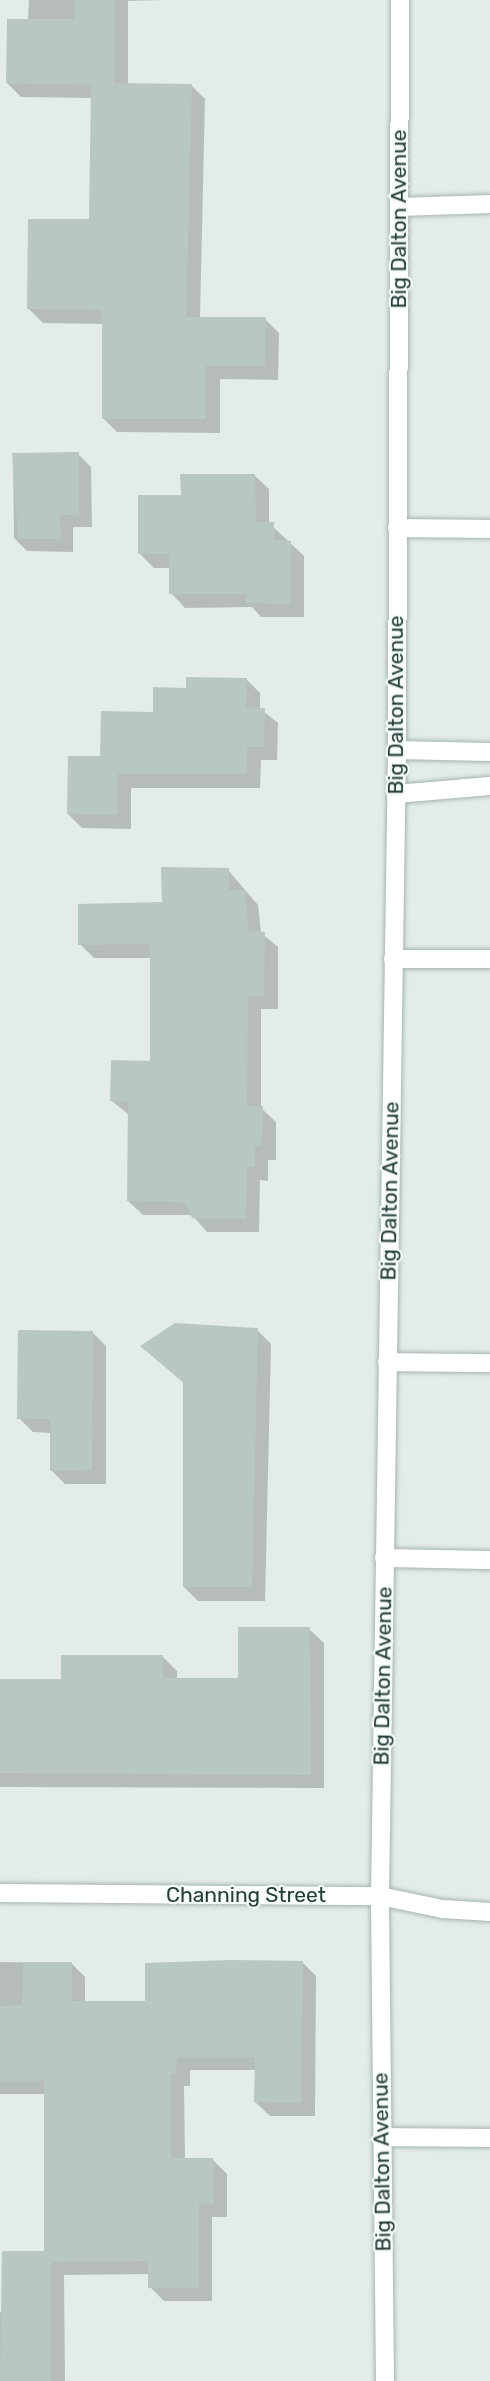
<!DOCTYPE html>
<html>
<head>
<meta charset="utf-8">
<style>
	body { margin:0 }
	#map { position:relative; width:490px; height:2381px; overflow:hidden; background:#e3ece9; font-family:Rubik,sans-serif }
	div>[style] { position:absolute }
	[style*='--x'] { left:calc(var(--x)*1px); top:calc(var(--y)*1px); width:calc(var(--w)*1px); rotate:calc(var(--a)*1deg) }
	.shadow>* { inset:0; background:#0003 }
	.building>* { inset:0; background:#b8c7c2 }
	.roads { filter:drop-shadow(0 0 2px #a6b4b0) drop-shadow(0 0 2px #a6b4b0) }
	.service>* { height:18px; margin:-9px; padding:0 9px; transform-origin:9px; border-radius:9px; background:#fff }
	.minor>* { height:18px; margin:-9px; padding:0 9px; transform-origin:9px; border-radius:9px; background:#fff }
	span { translate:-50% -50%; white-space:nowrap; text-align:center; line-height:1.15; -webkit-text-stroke:4.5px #f3f9f7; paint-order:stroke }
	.street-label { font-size:21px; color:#243c38 }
</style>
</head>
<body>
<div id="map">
	<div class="shadow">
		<div style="clip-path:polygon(29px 0,164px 0,128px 1px,128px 85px,191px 85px,205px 99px,200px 318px,265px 319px,279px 333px,278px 380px,220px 379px,220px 433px,117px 432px,103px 418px,104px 324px,43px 323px,29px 309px,90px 221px,92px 98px,21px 97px,7px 83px,28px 20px)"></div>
		<div style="clip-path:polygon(13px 454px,78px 454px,91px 467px,92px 527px,73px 527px,73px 552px,27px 551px,14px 538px)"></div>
		<div style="clip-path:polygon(254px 475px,269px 489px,269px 523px,304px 556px,304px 617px,261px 617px,252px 607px,185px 608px,171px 593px,170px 568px,154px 568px,140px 554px,182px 496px)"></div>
		<div style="clip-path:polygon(246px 679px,260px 693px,260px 709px,278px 723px,277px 760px,261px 760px,260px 788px,131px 788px,131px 829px,82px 828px,68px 814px,102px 758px,154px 713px,187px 689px)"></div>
		<div style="clip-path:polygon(228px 870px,258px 905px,261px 933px,278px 947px,278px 1009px,261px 1009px,261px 1108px,276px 1122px,276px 1160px,268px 1160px,268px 1181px,260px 1180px,259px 1232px,207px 1232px,192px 1215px,143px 1215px,128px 1201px,129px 1115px,112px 1101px,151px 1063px,151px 958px,94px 958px,80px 944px)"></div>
		<div style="clip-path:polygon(257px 1330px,271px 1344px,265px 1601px,198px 1601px,184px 1587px,185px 1384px,142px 1347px)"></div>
		<div style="clip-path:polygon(92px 1332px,106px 1346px,106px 1484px,65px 1484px,51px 1470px,51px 1433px,33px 1432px,19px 1418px)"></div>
		<div style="clip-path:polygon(309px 1629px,324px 1643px,324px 1788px,0 1787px,0 1680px,63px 1680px,163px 1657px,177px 1671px,177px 1680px,240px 1680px)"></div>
		<div style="clip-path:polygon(0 1962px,71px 1963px,85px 1977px,85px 2002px,146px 2003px,302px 1962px,316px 1976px,315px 2116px,270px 2116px,255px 2102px,256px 2070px,190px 2070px,190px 2086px,184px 2086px,185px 2160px,213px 2160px,227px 2174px,227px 2217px,212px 2217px,212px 2301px,164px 2301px,150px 2287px,150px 2274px,64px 2275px,65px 2381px,0 2381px,0 2313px,45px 2252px,45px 2094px,0 2094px)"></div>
	</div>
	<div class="building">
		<div style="clip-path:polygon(74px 0,115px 0,114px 83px,192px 84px,186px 317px,266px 317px,265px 366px,206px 366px,206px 419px,102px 419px,102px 310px,27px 309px,28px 219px,89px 219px,91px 85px,6px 83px,7px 19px,74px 19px)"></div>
		<div style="clip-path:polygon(79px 452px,79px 515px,60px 515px,61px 539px,18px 539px,12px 453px)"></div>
		<div style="clip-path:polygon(180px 474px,255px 474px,256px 522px,274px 522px,274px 540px,291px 541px,291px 604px,246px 603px,246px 594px,169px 594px,169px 554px,138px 554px,138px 495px,181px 495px)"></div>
		<div style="clip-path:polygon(186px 677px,247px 678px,246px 707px,265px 708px,264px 747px,247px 747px,247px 774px,118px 774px,117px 815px,67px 814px,68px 756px,100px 756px,101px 711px,153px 712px,153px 687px,186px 688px)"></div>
		<div style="clip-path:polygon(161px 867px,229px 868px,229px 890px,245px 890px,249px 931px,265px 932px,264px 996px,248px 996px,247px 1106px,263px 1106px,262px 1146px,255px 1146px,255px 1167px,247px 1167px,246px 1219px,192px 1218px,185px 1202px,127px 1201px,128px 1102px,110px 1101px,111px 1060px,150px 1061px,150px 944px,78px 945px,78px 904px,162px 902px)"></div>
		<div style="clip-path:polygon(175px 1323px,258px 1328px,252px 1587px,183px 1587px,183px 1382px,140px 1346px)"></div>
		<div style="clip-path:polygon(18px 1330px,93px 1331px,92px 1470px,50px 1471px,50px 1419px,17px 1419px)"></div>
		<div style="clip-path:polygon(238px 1627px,310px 1627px,311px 1775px,0 1773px,0 1679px,61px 1679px,61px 1655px,163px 1655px,163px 1678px,238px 1678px)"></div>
		<div style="clip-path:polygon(230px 1960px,303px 1961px,301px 2103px,254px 2102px,255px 2057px,177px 2057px,176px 2073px,171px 2073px,171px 2158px,213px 2158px,214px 2204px,199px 2203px,199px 2288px,148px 2288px,148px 2261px,51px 2262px,51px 2381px,0 2381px,2px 2251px,44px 2251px,44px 2081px,0 2081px,0 2006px,22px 2005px,23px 1962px,72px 1962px,72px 2001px,145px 2001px,145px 1963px)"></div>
	</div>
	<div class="roads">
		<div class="service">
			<div style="--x:399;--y:207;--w:91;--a:-1.9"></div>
			<div style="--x:397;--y:528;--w:93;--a:0.6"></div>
			<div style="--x:393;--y:959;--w:97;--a:0"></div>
			<div style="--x:387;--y:1362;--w:103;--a:0.6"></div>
			<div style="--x:384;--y:1558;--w:106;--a:1.1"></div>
			<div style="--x:382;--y:2137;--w:108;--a:0.5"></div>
		</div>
		<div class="minor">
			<div style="--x:397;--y:750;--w:93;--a:1.2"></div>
			<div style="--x:396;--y:794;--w:94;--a:-4.9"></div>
			<div style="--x:0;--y:1893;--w:380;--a:0.5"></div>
			<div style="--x:380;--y:1896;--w:64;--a:11.7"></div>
			<div style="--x:443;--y:1909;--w:47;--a:3.7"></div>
			<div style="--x:385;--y:2381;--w:485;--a:-90.6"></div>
			<div style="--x:380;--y:1896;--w:1146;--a:-89.15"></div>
			<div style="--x:397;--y:750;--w:750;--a:-89.77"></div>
		</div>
	</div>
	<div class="street-label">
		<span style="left:399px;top:219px;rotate:-90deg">Big Dalton Avenue</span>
		<span style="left:396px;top:705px;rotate:-90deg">Big Dalton Avenue</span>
		<span style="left:390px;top:1191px;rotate:-89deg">Big Dalton Avenue</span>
		<span style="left:383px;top:1676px;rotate:-89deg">Big Dalton Avenue</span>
		<span style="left:246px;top:1895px">Channing Street</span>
		<span style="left:382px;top:2162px;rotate:-91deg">Big Dalton Avenue</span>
	</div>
</div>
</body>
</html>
